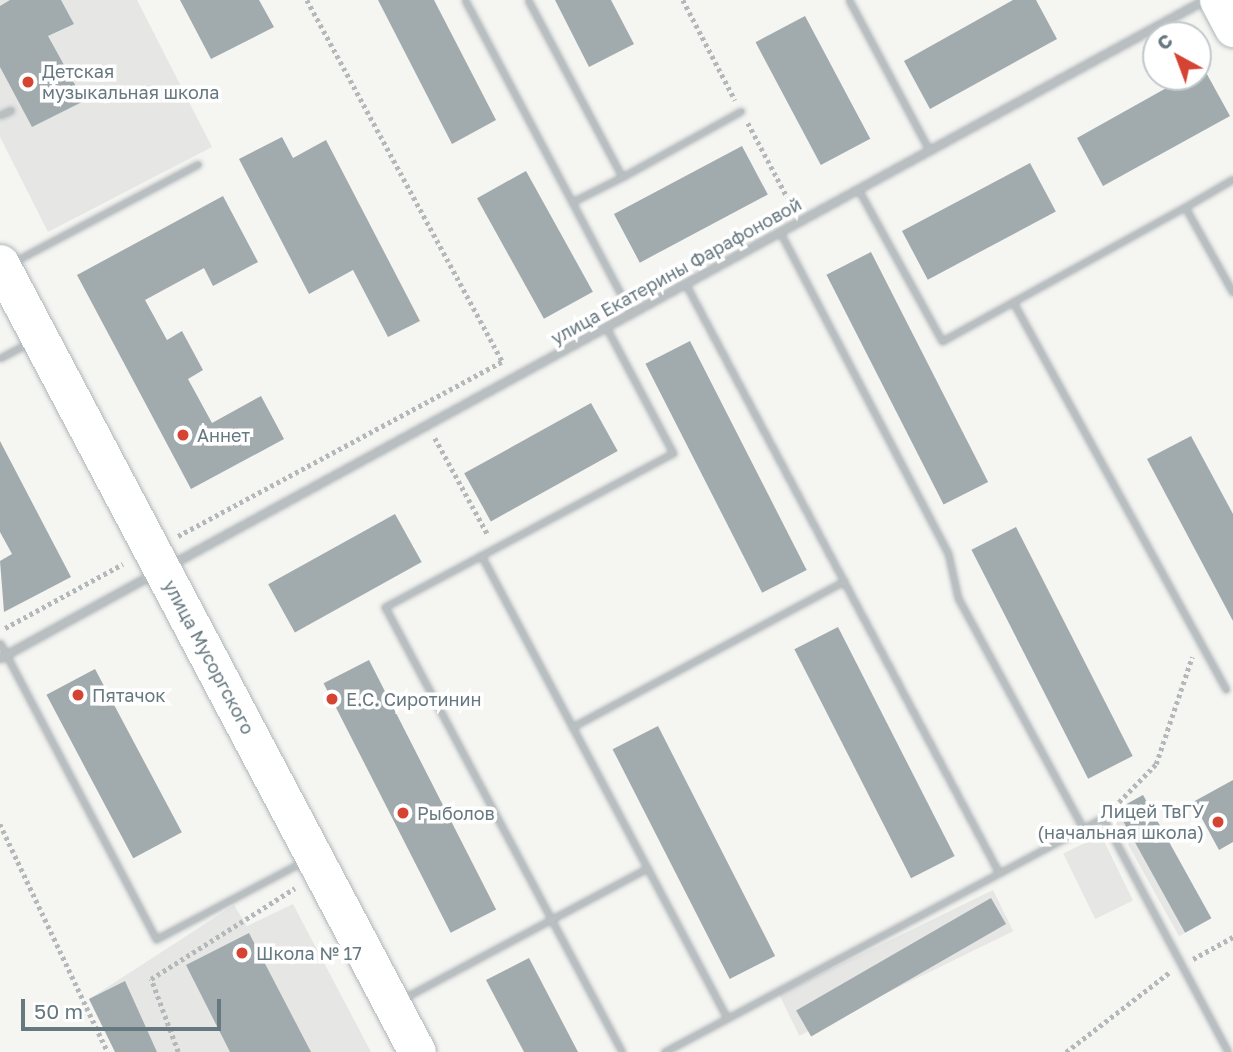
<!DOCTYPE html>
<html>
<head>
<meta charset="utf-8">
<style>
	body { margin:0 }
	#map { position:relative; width:1233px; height:1052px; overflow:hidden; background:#f5f5f2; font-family:"Golos Text",sans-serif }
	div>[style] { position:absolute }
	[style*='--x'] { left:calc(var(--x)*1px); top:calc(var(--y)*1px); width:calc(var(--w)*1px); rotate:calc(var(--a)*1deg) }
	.built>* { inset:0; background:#e6e6e5; transform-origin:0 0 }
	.building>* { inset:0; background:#a1abae; transform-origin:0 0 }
	.path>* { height:4.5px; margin-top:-2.25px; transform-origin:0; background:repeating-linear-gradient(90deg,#b4b8ba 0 3.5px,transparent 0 7px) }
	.roads { filter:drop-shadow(0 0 2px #aeb5b8) drop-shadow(0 0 2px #aeb5b8) }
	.lane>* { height:5px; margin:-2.5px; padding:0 2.5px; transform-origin:2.5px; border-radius:2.5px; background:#b9bfc1 }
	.street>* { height:7px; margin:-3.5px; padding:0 3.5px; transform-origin:3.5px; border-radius:3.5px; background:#b9bfc1 }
	.secondary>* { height:37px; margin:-18.5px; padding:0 18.5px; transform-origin:18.5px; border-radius:18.5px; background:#fff }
	.dots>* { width:19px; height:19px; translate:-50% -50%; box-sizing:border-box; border:4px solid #fff; border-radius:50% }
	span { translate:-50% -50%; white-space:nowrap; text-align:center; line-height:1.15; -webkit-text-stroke:7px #fff; paint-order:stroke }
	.poi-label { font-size:18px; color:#667880 }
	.left { translate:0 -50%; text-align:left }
	.right { translate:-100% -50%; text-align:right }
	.street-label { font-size:18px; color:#667880 }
	.north { position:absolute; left:1142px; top:21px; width:70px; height:70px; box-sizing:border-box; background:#fff; border:2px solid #c2c9cc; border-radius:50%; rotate:319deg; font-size:19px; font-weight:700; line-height:28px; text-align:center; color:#667880 }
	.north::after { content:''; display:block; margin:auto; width:24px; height:32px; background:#d54432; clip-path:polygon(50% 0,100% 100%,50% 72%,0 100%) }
	.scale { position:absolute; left:21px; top:999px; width:200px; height:32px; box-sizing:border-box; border:4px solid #667880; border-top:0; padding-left:9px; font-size:21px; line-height:24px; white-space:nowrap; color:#667880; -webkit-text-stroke:5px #fff; paint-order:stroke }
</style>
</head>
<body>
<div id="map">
	<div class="built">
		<div style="clip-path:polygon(0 0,137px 0,212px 147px,48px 232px,0 137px)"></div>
		<div style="left:1143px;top:795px;width:141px;height:37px;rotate:61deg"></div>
		<div style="left:1101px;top:835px;width:73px;height:42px;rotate:64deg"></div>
		<div style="left:993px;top:890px;width:46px;height:238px;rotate:64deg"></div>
		<div style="clip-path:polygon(293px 904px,371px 1052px,115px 1052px,89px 999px,234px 905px,247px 926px)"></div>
	</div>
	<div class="building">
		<div style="clip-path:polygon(10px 0,61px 0,74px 24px,48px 36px,84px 101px,32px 127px,0 67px,0 6px)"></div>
		<div style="clip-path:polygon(180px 0,259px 0,274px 27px,211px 59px)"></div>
		<div style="clip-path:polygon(378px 0,434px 0,496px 120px,452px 144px)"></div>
		<div style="clip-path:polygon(555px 0,611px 0,634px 44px,589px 67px)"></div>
		<div style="clip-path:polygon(1013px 0,1036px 0,1057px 39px,930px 109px,904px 61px)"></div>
		<div style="left:805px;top:16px;width:139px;height:56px;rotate:62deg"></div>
		<div style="clip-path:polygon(1203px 67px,1230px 116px,1103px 186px,1077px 138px,1186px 77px,1198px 77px)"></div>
		<div style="clip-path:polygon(282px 137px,293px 158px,326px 140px,420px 321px,388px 337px,353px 270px,309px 294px,239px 159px)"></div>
		<div style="left:742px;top:146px;width:55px;height:145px;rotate:62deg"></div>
		<div style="left:1030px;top:163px;width:55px;height:145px;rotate:62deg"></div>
		<div style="left:526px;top:171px;width:138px;height:56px;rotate:61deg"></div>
		<div style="clip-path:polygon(223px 196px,258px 262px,213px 286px,204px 268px,145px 300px,167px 340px,182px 331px,203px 370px,188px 379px,212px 423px,261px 396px,284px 439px,191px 489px,77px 275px)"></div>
		<div style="left:871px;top:252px;width:258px;height:50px;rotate:63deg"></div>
		<div style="left:690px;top:341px;width:257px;height:50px;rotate:63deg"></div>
		<div style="left:591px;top:403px;width:55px;height:145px;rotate:61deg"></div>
		<div style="clip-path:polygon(1191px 436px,1233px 514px,1233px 621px,1147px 459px)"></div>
		<div style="clip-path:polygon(0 441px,71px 577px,4px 612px,0 561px,12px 554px,0 532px)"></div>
		<div style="left:395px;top:514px;width:55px;height:145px;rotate:61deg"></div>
		<div style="left:1016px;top:527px;width:257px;height:50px;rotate:63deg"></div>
		<div style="left:838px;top:627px;width:257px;height:49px;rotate:63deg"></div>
		<div style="left:369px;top:660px;width:280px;height:51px;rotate:63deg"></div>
		<div style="left:95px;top:669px;width:185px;height:55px;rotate:62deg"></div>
		<div style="left:658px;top:726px;width:258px;height:51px;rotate:63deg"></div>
		<div style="clip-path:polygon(1233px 780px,1233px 842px,1219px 850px,1193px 802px)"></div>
		<div style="left:1143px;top:795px;width:141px;height:30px;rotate:61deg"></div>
		<div style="left:991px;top:898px;width:30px;height:225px;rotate:60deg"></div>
		<div style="clip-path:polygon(249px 933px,311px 1052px,230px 1052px,186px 965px)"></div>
		<div style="clip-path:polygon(529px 958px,578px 1052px,524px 1052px,486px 980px)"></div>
		<div style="clip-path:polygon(125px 981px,157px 1052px,115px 1052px,89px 999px)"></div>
	</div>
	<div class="path">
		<div style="--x:307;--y:0;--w:413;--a:61.6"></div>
		<div style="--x:683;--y:0;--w:113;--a:62.5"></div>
		<div style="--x:748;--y:123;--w:96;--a:62.1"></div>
		<div style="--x:435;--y:438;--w:111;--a:61.3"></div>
		<div style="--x:178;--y:536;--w:369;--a:-28.3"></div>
		<div style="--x:5;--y:628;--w:134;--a:-28.5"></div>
		<div style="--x:1114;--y:807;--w:60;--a:-45.7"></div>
		<div style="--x:1156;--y:764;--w:113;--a:-71.4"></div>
		<div style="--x:0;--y:824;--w:252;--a:64.7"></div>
		<div style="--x:1193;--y:959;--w:46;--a:-28.8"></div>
		<div style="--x:178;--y:1052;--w:78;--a:-110.3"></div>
		<div style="--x:151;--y:979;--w:170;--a:-32.3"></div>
		<div style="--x:1066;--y:1052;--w:131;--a:-37.6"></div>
	</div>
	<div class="roads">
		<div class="lane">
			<div style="--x:465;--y:0;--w:354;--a:62.1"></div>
			<div style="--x:528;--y:0;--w:200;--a:62"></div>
			<div style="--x:622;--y:177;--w:56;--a:153.4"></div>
			<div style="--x:849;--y:0;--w:170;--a:61.9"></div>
			<div style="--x:0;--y:115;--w:12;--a:-24"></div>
			<div style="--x:622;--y:177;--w:136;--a:-29"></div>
			<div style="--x:1233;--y:179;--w:56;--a:149.7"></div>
			<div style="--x:1185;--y:207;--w:98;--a:60.8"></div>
			<div style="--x:858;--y:189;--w:174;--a:61.1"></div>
			<div style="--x:942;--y:341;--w:277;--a:-28.9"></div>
			<div style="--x:780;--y:232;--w:362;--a:62.4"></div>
			<div style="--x:948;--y:553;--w:46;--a:77.5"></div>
			<div style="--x:958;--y:598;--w:262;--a:61.5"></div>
			<div style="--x:15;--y:261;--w:207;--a:-27.9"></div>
			<div style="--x:685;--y:283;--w:668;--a:61.98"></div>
			<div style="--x:1013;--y:302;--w:442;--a:61.2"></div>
			<div style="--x:606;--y:327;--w:143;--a:62"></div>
			<div style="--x:673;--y:453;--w:327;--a:151.9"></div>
			<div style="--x:385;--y:607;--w:504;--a:61.96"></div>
			<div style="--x:0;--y:358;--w:32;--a:-28"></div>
			<div style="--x:481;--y:555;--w:524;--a:62.02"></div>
			<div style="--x:0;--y:643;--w:335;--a:62.2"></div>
			<div style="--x:156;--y:939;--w:165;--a:-27.8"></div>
			<div style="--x:572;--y:727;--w:309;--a:-28.2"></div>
			<div style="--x:404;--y:998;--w:276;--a:-28.1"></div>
			<div style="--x:664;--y:1052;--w:497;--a:-28.1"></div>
			<div style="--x:1103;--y:818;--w:265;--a:61.9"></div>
		</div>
		<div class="street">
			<div style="--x:170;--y:565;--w:1178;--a:-28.65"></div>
			<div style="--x:0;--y:658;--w:175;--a:-28.8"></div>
		</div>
		<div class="secondary">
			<div style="--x:1218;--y:0;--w:32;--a:62"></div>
			<div style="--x:0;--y:263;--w:892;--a:62.14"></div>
		</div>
	</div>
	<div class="dots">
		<div style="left:28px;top:82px;background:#d54432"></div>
		<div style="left:183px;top:435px;background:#d54432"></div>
		<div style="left:78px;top:695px;background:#d54432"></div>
		<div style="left:332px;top:699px;background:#d54432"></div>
		<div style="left:403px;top:813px;background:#d54432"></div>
		<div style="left:1218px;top:822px;background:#d54432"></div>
		<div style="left:242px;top:953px;background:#d54432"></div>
	</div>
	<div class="poi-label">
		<span class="left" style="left:42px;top:82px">Детская<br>музыкальная школа</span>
		<span class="left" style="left:197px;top:435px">Аннет</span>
		<span class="left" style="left:92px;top:695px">Пятачок</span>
		<span class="left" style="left:346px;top:699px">Е.С. Сиротинин</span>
		<span class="right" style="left:1204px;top:822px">Лицей ТвГУ<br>(начальная школа)</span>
		<span class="left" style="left:417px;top:813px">Рыболов</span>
		<span class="left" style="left:256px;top:953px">Школа № 17</span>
	</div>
	<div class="street-label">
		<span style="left:676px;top:271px;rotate:-29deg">улица Екатерины Фарафоновой</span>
		<span style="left:209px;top:657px;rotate:62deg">улица Мусоргского</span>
	</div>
	<div class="north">С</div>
	<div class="scale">50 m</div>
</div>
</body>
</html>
